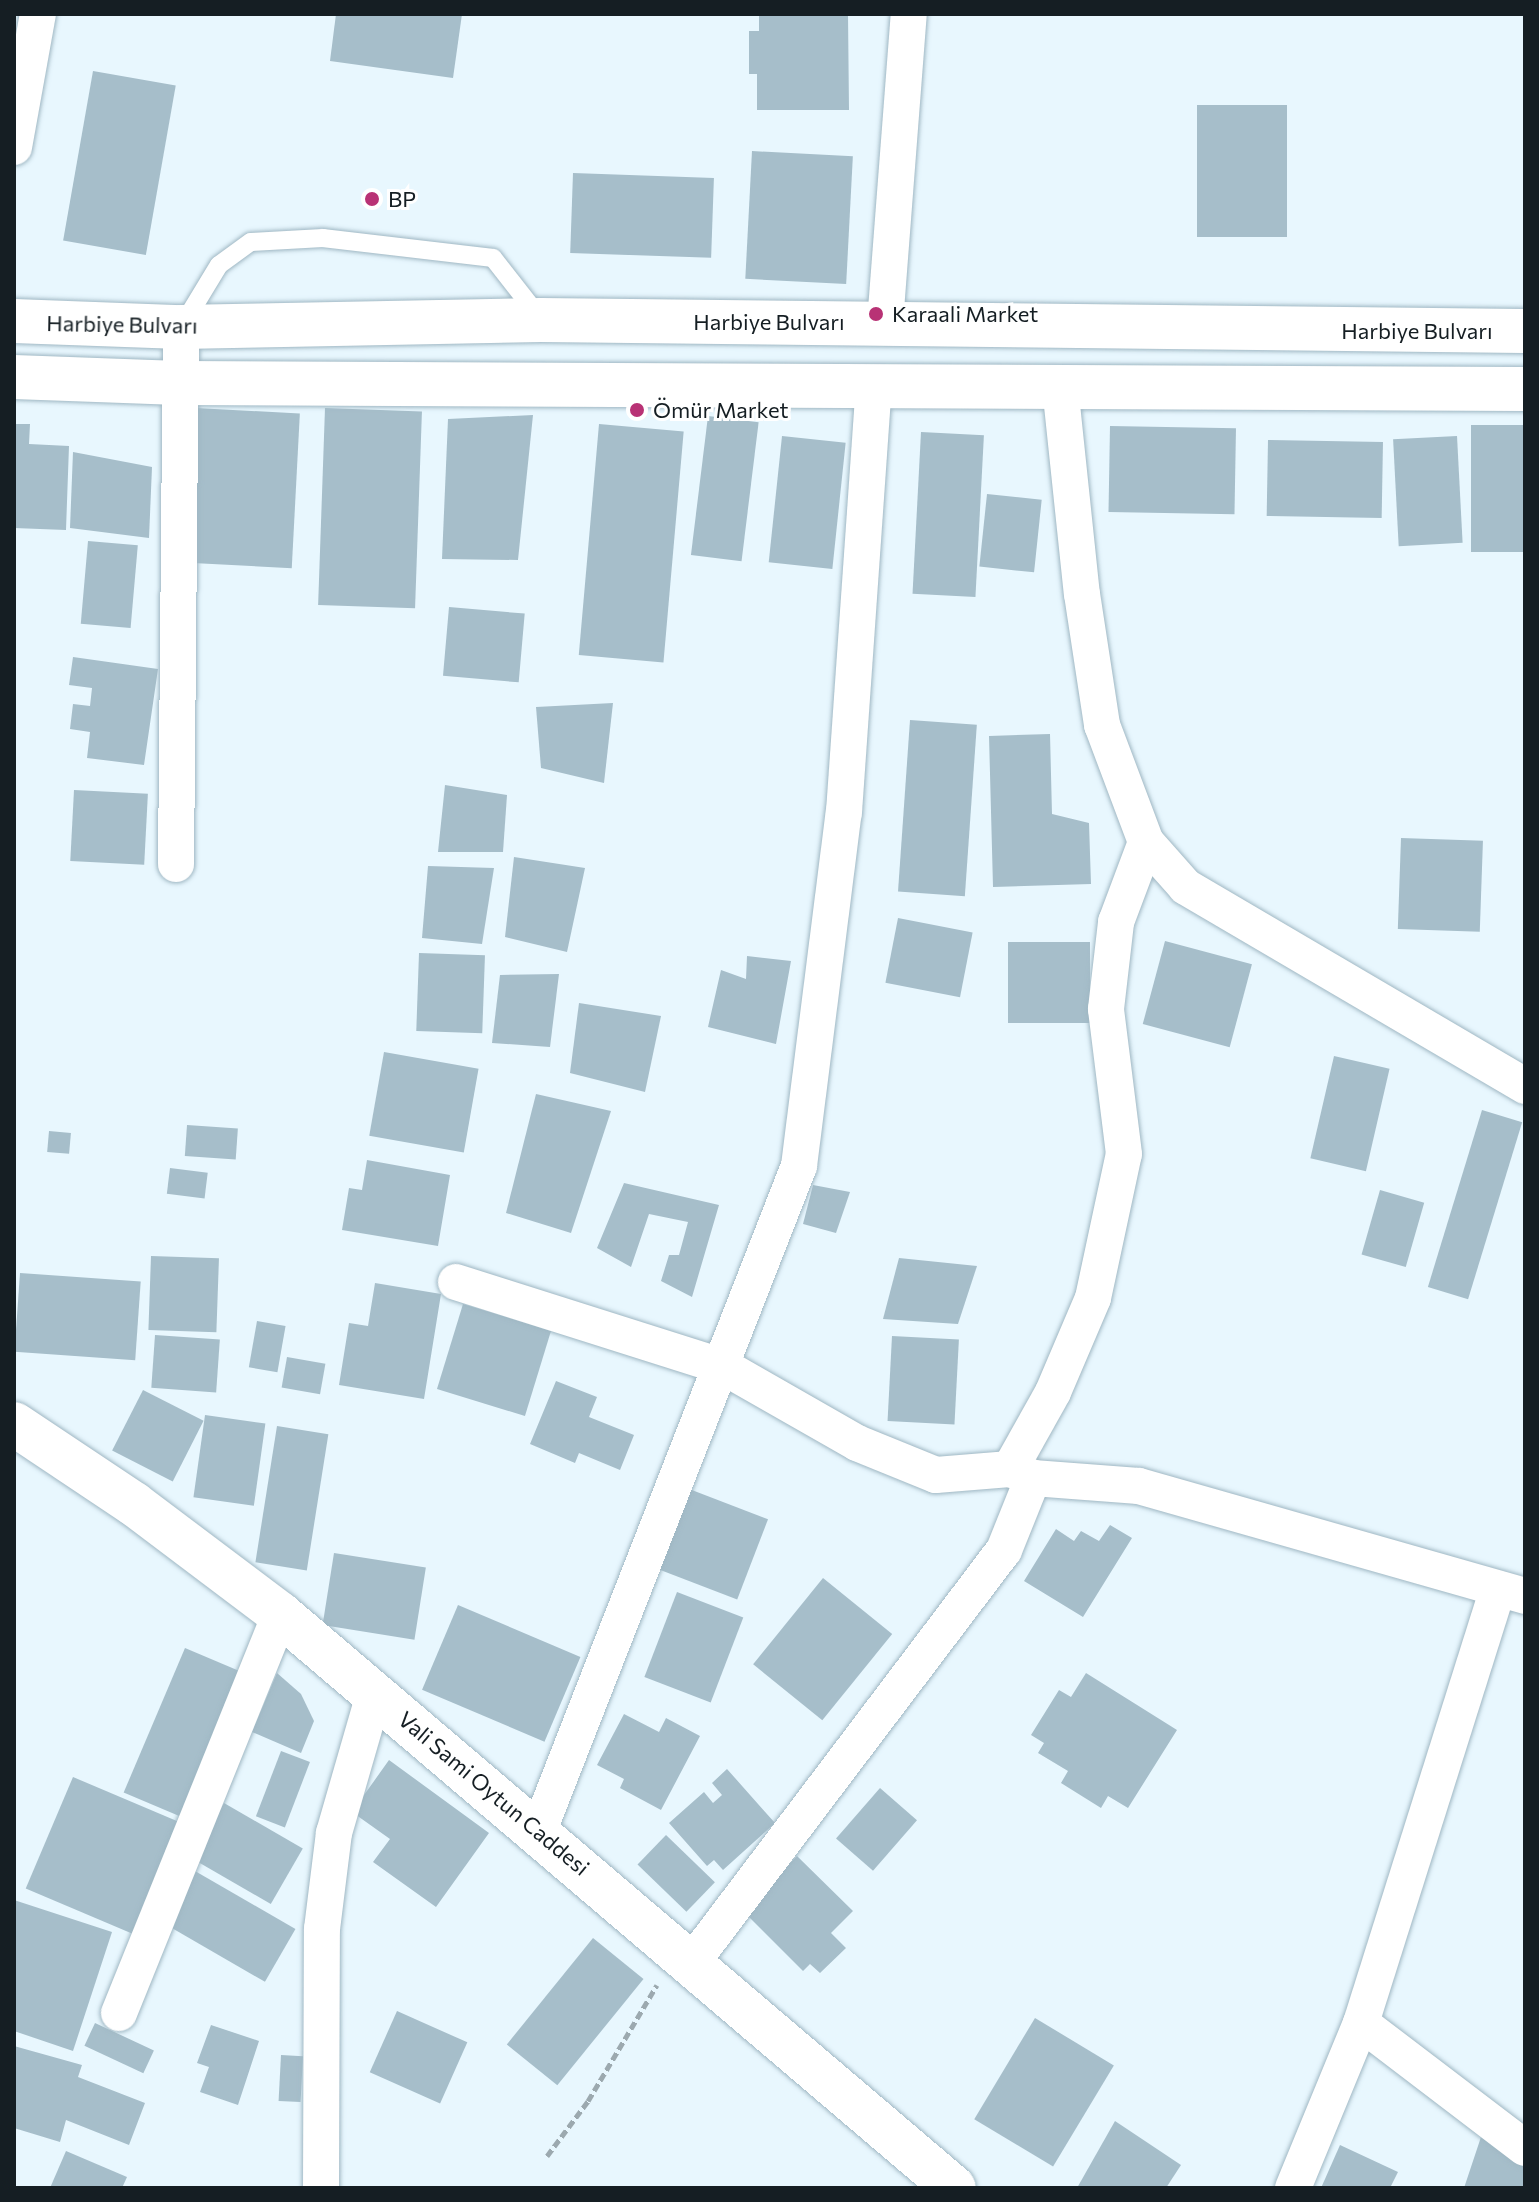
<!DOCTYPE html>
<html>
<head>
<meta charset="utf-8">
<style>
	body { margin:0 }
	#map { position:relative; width:1539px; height:2202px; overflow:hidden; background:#e8f7fe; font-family:Commissioner,sans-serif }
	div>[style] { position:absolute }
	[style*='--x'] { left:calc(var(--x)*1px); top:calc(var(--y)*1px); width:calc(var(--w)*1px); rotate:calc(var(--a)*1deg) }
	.building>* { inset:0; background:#a6beca; transform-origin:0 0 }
	.path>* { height:5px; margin-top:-2.5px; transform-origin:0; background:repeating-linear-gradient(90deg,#9ca9af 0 8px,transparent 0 12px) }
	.roads { filter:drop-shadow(0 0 2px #9fb7c3) drop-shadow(0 0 2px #9fb7c3) }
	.lane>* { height:18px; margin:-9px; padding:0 9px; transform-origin:9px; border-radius:9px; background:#fff }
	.street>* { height:36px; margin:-18px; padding:0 18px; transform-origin:18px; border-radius:18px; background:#fff }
	.secondary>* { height:44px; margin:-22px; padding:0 22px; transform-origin:22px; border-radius:22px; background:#fff }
	.primary>* { height:44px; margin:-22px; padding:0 22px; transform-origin:22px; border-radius:22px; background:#fff }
	.dots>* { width:22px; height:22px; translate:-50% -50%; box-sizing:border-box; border:4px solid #fff; border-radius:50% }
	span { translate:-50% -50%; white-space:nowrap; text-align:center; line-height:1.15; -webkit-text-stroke:6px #fff; paint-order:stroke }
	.poi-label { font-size:22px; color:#151e23 }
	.left { translate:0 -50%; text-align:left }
	.street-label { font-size:22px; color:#151e23 }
	.frame { position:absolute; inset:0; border:16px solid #151e23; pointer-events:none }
</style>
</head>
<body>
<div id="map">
	<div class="building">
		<div style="clip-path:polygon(336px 14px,462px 14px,453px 78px,330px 61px)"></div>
		<div style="clip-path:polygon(759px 14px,848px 14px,849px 110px,757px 110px,757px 74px,749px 74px,749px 31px,759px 31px)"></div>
		<div style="left:93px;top:71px;width:84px;height:172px;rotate:10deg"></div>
		<div style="left:1287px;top:105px;width:132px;height:90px;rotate:90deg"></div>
		<div style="left:752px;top:151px;width:101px;height:128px;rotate:3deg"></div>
		<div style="left:573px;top:173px;width:141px;height:80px;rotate:2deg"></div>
		<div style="left:196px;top:408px;width:104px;height:155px;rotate:3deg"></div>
		<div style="left:325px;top:408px;width:97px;height:197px;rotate:2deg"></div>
		<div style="clip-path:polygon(533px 415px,518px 560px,442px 559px,448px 419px)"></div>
		<div style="left:708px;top:416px;width:51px;height:140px;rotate:7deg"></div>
		<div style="clip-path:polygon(14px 424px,30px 424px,29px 444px,69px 446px,66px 530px,14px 528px)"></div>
		<div style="left:599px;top:424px;width:85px;height:232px;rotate:5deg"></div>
		<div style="left:1525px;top:425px;width:127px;height:54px;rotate:90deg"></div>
		<div style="left:1110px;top:426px;width:126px;height:86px;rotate:1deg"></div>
		<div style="left:921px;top:432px;width:63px;height:162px;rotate:3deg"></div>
		<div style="left:782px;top:436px;width:64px;height:127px;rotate:6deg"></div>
		<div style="left:1457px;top:436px;width:107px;height:64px;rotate:87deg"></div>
		<div style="left:1268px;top:440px;width:115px;height:76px;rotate:1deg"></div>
		<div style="clip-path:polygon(73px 452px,152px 467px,149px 538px,70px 528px)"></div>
		<div style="left:987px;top:494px;width:55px;height:73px;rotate:6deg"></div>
		<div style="left:88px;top:541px;width:50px;height:83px;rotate:5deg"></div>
		<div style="left:449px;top:607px;width:76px;height:69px;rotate:5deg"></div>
		<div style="clip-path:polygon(73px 657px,158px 669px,144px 765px,87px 758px,90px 732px,70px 729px,73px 704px,90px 706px,92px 688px,69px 685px)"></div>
		<div style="clip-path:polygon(613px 703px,604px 783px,541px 768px,536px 707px)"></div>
		<div style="left:910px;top:720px;width:67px;height:172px;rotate:4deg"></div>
		<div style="clip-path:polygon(1050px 734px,1052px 814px,1089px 823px,1091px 884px,993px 887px,989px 736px)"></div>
		<div style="clip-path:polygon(445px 785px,507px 795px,503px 852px,438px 852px)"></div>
		<div style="left:74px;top:790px;width:74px;height:71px;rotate:3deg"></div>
		<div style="left:1401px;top:838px;width:82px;height:91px;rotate:2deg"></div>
		<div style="clip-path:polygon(514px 857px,585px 868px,567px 952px,505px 937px)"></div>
		<div style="clip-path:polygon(428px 866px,494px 868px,482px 944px,422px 938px)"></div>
		<div style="left:898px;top:918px;width:76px;height:66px;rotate:11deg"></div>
		<div style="left:1165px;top:941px;width:90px;height:86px;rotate:15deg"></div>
		<div style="left:1008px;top:942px;width:82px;height:81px"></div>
		<div style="left:419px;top:953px;width:66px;height:78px;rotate:2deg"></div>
		<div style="clip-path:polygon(747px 956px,791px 961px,776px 1044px,708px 1027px,721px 970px,746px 979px)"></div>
		<div style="clip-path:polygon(559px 974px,550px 1047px,492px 1043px,500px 975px)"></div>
		<div style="clip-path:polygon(579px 1003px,661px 1016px,645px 1092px,570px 1073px)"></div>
		<div style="left:384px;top:1052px;width:96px;height:85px;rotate:10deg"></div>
		<div style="left:1334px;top:1056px;width:57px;height:105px;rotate:13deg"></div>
		<div style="clip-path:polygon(536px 1094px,611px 1111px,571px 1233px,506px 1213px)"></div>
		<div style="left:1482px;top:1110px;width:42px;height:185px;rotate:17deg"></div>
		<div style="left:187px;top:1125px;width:51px;height:31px;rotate:4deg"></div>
		<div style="left:49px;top:1131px;width:22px;height:21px;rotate:5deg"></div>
		<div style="clip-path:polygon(367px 1160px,450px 1175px,438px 1246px,342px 1230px,349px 1188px,362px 1190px)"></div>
		<div style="left:170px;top:1168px;width:38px;height:26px;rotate:7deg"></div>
		<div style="clip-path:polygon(624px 1183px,719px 1205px,692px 1297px,661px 1281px,669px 1255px,679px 1255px,688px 1222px,649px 1214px,631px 1267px,597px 1248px)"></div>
		<div style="clip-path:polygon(813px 1185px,850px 1192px,836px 1233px,803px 1224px)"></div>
		<div style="left:1380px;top:1190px;width:46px;height:67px;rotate:16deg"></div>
		<div style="left:151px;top:1256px;width:68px;height:74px;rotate:2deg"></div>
		<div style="clip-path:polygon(899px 1258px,977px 1266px,958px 1324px,883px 1319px)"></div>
		<div style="left:20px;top:1273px;width:121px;height:79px;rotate:4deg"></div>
		<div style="clip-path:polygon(375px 1283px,441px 1294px,424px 1399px,339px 1385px,349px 1323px,368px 1326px)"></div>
		<div style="left:463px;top:1304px;width:92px;height:89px;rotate:17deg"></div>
		<div style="left:257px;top:1321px;width:29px;height:47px;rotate:10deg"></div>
		<div style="left:155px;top:1335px;width:65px;height:53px;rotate:4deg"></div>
		<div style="left:892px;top:1336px;width:67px;height:85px;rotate:3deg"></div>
		<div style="left:287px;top:1357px;width:39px;height:31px;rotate:10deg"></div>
		<div style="clip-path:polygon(556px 1381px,597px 1397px,589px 1417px,634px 1435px,620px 1470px,579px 1453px,575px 1463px,530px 1444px)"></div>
		<div style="left:143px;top:1390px;width:68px;height:68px;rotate:27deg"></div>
		<div style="left:205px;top:1415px;width:61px;height:83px;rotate:8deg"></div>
		<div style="left:277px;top:1426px;width:52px;height:138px;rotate:9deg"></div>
		<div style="left:684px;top:1487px;width:90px;height:86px;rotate:21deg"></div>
		<div style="clip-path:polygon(1110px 1525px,1132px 1538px,1083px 1617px,1024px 1581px,1056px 1529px,1074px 1541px,1081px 1531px,1099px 1541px)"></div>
		<div style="left:334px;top:1553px;width:93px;height:73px;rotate:9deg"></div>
		<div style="left:823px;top:1578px;width:89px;height:111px;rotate:39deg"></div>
		<div style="left:677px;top:1592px;width:71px;height:91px;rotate:21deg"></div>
		<div style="left:458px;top:1605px;width:133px;height:92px;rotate:23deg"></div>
		<div style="left:185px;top:1648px;width:61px;height:157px;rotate:23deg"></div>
		<div style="clip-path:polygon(277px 1673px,301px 1694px,314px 1721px,301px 1753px,252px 1732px)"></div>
		<div style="clip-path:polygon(1086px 1673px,1177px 1730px,1128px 1808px,1108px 1796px,1101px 1808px,1061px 1783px,1068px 1771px,1038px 1753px,1044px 1743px,1031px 1735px,1059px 1690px,1071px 1697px)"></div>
		<div style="clip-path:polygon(624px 1714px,659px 1732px,666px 1718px,700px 1736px,661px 1810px,620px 1788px,624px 1779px,597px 1765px)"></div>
		<div style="left:281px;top:1751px;width:31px;height:70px;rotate:21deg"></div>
		<div style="clip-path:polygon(389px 1760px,489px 1833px,436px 1907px,373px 1862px,390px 1839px,352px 1812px)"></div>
		<div style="clip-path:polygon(727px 1769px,775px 1823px,723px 1870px,714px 1860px,707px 1866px,669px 1823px,704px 1792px,713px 1803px,722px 1795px,712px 1783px)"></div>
		<div style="left:73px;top:1777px;width:116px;height:121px;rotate:23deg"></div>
		<div style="left:880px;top:1788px;width:49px;height:67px;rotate:41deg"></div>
		<div style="left:224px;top:1803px;width:91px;height:64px;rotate:30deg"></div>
		<div style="left:666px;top:1835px;width:68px;height:41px;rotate:44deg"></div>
		<div style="clip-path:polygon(797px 1856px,853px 1911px,831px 1933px,846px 1948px,820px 1973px,810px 1964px,803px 1971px,743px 1911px)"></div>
		<div style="left:195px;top:1871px;width:116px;height:61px;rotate:30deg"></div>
		<div style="clip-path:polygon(14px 1900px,112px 1932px,73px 2051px,14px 2031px)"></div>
		<div style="left:593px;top:1938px;width:65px;height:137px;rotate:39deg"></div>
		<div style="left:397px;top:2011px;width:77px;height:67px;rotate:24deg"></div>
		<div style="left:1035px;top:2018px;width:92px;height:118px;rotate:31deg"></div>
		<div style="left:95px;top:2023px;width:65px;height:25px;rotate:25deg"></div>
		<div style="clip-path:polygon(211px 2025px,259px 2041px,238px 2105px,200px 2092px,209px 2067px,197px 2063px)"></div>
		<div style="clip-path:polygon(14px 2046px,82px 2065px,78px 2077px,145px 2103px,129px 2145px,66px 2120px,60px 2142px,14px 2128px)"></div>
		<div style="left:281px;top:2055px;width:22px;height:46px;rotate:3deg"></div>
		<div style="clip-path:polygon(1115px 2121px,1181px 2165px,1166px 2188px,1077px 2188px)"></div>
		<div style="clip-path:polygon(1481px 2137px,1525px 2167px,1525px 2188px,1464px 2188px)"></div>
		<div style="clip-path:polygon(1340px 2145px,1398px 2172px,1390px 2188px,1321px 2188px)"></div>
		<div style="clip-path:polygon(66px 2151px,127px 2177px,122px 2188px,50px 2188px)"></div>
	</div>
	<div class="path">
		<div style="--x:547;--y:2156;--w:69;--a:-53.3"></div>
		<div style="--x:588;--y:2101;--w:135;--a:-59.3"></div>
	</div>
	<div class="roads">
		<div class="lane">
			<div style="--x:182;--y:326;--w:71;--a:-58.8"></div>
			<div style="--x:219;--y:265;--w:39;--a:-36"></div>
			<div style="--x:251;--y:242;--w:72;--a:-3.2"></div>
			<div style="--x:323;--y:238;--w:171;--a:6.7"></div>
			<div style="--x:493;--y:258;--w:76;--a:51.9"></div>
		</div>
		<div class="street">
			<div style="--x:14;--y:147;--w:135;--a:-79.8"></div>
			<div style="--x:885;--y:323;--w:310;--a:-85.6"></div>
			<div style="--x:1060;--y:386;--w:209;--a:84"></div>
			<div style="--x:1082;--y:594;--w:133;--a:81.3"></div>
			<div style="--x:1102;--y:725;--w:125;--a:69.4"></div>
			<div style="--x:1146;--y:842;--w:60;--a:48.4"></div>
			<div style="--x:1186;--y:887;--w:393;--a:30.4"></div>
			<div style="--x:176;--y:864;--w:537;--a:-89.47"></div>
			<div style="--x:456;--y:1282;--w:281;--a:17.6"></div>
			<div style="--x:724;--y:1367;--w:153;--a:29.7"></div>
			<div style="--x:857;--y:1443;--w:85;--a:22.1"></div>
			<div style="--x:936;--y:1475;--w:74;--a:-4.6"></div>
			<div style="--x:1010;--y:1469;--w:25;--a:21"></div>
			<div style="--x:1033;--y:1478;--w:106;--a:4.3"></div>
			<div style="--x:1139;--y:1486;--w:401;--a:15.9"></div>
			<div style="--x:1010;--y:1469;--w:88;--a:-60.8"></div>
			<div style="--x:1053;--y:1392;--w:102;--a:-66.9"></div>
			<div style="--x:1093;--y:1298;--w:147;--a:-77.9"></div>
			<div style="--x:1124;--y:1154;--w:146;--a:-97.1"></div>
			<div style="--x:1106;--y:1009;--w:88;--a:-83.4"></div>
			<div style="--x:1116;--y:922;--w:85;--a:-69.4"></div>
			<div style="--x:539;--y:1830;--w:713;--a:-68.62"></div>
			<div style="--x:799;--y:1166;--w:357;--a:-82.8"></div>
			<div style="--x:844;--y:812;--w:426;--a:-86"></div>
			<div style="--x:693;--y:1961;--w:515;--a:-52.89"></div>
			<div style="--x:1004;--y:1550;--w:78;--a:-68.1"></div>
			<div style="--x:119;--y:2013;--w:430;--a:-68"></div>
			<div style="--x:1361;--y:2023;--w:206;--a:37.3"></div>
			<div style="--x:321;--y:2188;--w:259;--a:-89.8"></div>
			<div style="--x:322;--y:1929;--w:97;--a:-82.9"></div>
			<div style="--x:334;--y:1833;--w:148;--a:-73.9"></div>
			<div style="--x:1293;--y:2188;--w:178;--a:-67.6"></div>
			<div style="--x:1361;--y:2023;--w:455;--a:-72.5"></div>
		</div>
		<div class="secondary">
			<div style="--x:14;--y:1424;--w:144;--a:33.7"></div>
			<div style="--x:134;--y:1504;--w:183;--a:37"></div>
			<div style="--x:280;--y:1614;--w:885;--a:40.42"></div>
		</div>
		<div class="primary">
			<div style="--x:14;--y:321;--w:167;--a:2.1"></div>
			<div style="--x:181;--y:327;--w:360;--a:-1.1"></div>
			<div style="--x:541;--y:320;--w:984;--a:0.64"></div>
			<div style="--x:14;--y:377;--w:165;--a:2.1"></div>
			<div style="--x:179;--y:383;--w:1346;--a:0.26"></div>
		</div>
	</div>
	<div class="dots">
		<div style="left:372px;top:199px;background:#b83275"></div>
		<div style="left:876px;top:314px;background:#b83275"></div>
		<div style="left:637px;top:410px;background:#b83275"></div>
	</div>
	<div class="poi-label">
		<span class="left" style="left:388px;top:199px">BP</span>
		<span class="left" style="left:892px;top:314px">Karaali Market</span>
		<span class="left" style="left:653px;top:410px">Ömür Market</span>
	</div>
	<div class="street-label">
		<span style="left:769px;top:322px">Harbiye Bulvarı</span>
		<span style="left:122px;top:324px;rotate:1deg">Harbiye Bulvarı</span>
		<span style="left:1417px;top:331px">Harbiye Bulvarı</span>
		<span style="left:494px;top:1793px;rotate:40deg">Vali Sami Oytun Caddesi</span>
	</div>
	<div class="frame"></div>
</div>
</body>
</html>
